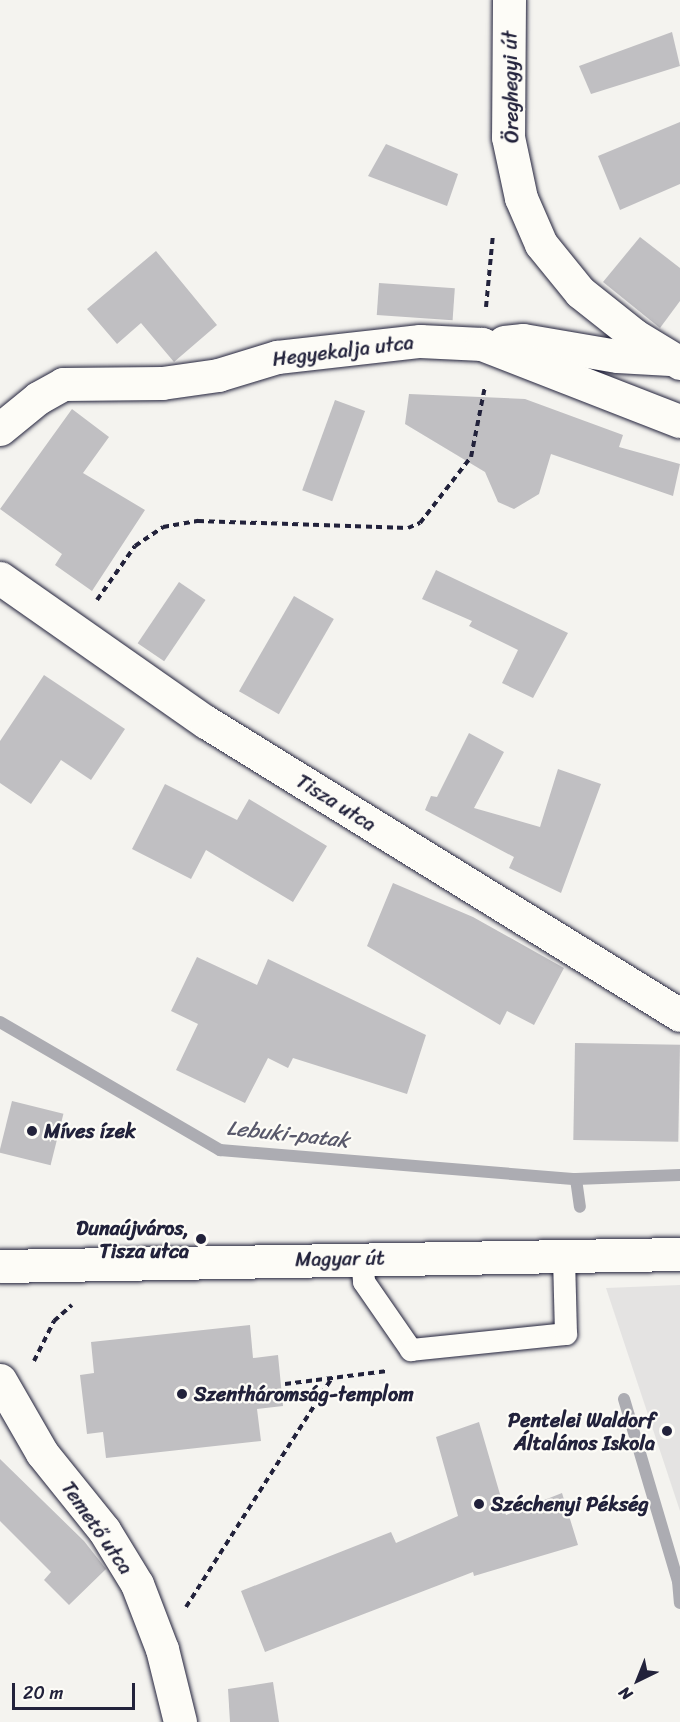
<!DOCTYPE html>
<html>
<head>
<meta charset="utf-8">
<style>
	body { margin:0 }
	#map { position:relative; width:680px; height:1722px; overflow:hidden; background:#f4f3ef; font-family:Sriracha,sans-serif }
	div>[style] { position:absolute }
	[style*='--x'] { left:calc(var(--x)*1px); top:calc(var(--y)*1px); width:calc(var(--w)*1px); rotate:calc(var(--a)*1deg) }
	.built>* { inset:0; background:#e4e3e2 }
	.stream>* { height:12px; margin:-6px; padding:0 6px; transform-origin:6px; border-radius:6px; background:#acacb2 }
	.building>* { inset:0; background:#c0bfc2; transform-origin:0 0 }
	.path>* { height:4px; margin-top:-2px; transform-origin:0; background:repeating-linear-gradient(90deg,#22223b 0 6px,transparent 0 10.5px) }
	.roads { filter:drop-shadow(0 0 2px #22223b) drop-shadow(0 0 2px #22223b) }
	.service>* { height:22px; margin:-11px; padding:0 11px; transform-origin:11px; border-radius:11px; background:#fdfcf7 }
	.minor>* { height:33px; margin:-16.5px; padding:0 16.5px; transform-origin:16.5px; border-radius:16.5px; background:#fdfcf7 }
	.tertiary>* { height:33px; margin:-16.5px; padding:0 16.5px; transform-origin:16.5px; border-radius:16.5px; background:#fdfcf7 }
	.dots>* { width:16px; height:16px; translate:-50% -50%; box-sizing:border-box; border:3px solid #fdfcf7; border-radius:50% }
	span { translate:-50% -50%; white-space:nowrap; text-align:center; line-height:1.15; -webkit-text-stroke:4.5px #fdfcf7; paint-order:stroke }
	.street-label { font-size:20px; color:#22223b }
	.poi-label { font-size:20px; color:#22223b; font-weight:700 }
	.left { translate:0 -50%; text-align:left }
	.right { translate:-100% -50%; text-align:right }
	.water-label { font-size:21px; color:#59596b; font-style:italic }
	.north { position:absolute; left:608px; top:1650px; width:60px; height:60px; -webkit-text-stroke:4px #fdfcf7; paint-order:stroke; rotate:223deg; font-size:16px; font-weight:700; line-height:24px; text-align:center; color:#22223b }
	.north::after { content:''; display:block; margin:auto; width:21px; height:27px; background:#22223b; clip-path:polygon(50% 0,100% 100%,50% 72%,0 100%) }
	.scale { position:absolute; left:12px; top:1683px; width:123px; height:27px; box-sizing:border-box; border:3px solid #22223b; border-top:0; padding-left:8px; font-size:18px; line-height:21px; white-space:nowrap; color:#22223b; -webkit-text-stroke:4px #fdfcf7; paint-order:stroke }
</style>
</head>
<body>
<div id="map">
	<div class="built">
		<div style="clip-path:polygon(680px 1285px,680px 1511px,606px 1288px)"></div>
	</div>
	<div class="stream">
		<div style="--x:0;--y:1022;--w:255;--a:30.2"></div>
		<div style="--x:220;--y:1150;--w:357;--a:4.7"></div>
		<div style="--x:576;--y:1179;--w:28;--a:82"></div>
		<div style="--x:576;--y:1179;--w:104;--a:-2.2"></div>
		<div style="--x:624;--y:1399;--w:190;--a:73.5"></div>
		<div style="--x:678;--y:1581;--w:22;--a:85"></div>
	</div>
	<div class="building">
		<div style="clip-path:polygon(672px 32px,680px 66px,591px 94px,579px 66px)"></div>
		<div style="clip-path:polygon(680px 122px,680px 184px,620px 210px,598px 156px)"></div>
		<div style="clip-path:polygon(386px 144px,458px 174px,447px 206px,368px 176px)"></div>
		<div style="clip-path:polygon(640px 237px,680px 268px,680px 301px,660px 328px,603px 282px)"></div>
		<div style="clip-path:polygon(156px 251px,217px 325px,174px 362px,141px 323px,117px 344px,87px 309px)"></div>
		<div style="left:379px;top:283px;width:76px;height:32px;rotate:4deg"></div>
		<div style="clip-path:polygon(409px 394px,525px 399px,623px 435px,619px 447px,680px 464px,673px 496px,551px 454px,539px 494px,514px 509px,498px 502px,485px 472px,405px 424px)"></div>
		<div style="left:335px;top:400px;width:32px;height:96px;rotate:20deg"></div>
		<div style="clip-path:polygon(72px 409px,109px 437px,83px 473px,145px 510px,92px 591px,55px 565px,62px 554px,0 509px)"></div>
		<div style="clip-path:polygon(436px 570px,568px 633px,533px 698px,502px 683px,518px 650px,469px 626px,472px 621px,422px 599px)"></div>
		<div style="left:179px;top:582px;width:32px;height:74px;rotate:34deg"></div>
		<div style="left:294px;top:596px;width:46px;height:110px;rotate:30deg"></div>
		<div style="clip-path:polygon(44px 675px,125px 729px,91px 780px,61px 760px,31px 804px,0 783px,0 741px)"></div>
		<div style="clip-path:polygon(469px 733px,504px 752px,474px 808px,540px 827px,558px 769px,601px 784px,561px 893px,509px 868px,514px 857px,425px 810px,431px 796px,437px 797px)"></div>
		<div style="clip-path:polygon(165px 784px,237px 820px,249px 799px,327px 846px,293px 902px,206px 850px,191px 879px,132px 849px)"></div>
		<div style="clip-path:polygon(393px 883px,473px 917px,564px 968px,534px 1025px,507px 1011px,500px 1025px,367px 946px)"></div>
		<div style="clip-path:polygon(197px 957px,257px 985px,268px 959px,426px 1035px,407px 1094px,293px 1058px,288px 1068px,268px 1058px,245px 1103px,176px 1070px,198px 1024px,171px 1011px)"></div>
		<div style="left:575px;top:1043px;width:105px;height:97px;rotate:1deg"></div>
		<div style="left:12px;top:1101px;width:53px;height:53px;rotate:14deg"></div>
		<div style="clip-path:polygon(250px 1325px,253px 1358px,278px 1355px,283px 1406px,257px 1409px,261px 1441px,106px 1458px,103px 1432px,87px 1434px,80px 1375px,94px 1373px,91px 1342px)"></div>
		<div style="clip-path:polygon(479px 1422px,506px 1515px,562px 1493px,578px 1545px,474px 1576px,473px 1572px,265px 1652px,241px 1591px,391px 1532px,396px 1543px,458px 1516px,436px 1437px)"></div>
		<div style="clip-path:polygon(0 1459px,84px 1541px,106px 1569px,69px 1605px,44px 1580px,51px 1572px,0 1521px)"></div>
		<div style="clip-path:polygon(273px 1682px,279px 1722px,230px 1722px,228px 1689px)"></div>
	</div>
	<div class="path">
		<div style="--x:486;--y:307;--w:73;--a:-84.5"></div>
		<div style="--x:97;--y:600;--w:66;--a:-54.9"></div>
		<div style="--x:135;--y:546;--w:34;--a:-34"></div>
		<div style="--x:163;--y:527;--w:36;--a:-10"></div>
		<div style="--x:198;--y:521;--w:210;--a:1.9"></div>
		<div style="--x:408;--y:528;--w:13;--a:-23"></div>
		<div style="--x:420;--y:523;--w:83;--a:-52.3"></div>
		<div style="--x:471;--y:457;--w:72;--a:-78.8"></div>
		<div style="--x:34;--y:1361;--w:45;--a:-63.4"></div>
		<div style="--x:54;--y:1321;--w:24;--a:-42"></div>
		<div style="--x:285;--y:1384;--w:103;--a:-7.3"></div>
		<div style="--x:186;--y:1607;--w:272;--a:-57.5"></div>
	</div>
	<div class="roads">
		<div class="service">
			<div style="--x:362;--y:1258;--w:24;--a:85"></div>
			<div style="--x:364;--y:1282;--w:83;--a:55.3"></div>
			<div style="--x:411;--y:1350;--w:156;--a:-5.9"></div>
			<div style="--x:566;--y:1334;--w:76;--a:-91.5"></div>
		</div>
		<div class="minor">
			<div style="--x:509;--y:0;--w:137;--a:90.4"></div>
			<div style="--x:508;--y:137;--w:62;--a:78"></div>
			<div style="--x:521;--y:198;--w:50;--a:66.5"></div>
			<div style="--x:541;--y:244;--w:62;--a:50.9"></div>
			<div style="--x:580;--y:292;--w:69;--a:38.5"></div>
			<div style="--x:634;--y:335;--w:54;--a:31.3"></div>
			<div style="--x:504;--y:342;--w:19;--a:-6"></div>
			<div style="--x:523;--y:340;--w:95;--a:9.7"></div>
			<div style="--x:617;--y:356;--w:53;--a:3.2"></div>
			<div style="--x:0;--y:429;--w:49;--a:-39.2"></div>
			<div style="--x:38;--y:398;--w:29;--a:-29"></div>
			<div style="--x:63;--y:384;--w:99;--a:-0.6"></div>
			<div style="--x:162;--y:383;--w:57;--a:-8.1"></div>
			<div style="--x:218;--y:375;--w:62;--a:-17"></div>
			<div style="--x:277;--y:357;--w:144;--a:-6.4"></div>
			<div style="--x:420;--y:341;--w:62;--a:2.8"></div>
			<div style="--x:482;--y:344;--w:212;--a:21.3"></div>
			<div style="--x:0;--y:578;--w:251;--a:35"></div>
			<div style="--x:206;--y:722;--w:557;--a:31.72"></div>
			<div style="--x:0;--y:1380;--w:84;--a:60.1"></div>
			<div style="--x:42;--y:1453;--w:99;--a:51.2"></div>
			<div style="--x:104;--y:1530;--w:63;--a:58.6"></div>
			<div style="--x:137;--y:1584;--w:70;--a:69"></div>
			<div style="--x:162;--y:1649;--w:75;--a:76.1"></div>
		</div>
		<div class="tertiary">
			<div style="--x:0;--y:1266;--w:680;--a:-1.01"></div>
		</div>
	</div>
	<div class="dots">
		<div style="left:32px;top:1131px;background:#22223b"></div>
		<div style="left:201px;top:1239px;background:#22223b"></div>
		<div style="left:182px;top:1394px;background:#22223b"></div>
		<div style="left:667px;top:1431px;background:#22223b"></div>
		<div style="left:479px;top:1504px;background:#22223b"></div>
	</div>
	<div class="street-label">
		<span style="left:511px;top:87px;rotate:-91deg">Öreghegyi út</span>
		<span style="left:343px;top:351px;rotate:-7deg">Hegyekalja utca</span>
		<span style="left:336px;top:803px;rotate:32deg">Tisza utca</span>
		<span style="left:340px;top:1259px;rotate:-1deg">Magyar út</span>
		<span style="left:97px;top:1528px;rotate:55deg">Temető utca</span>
	</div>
	<div class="poi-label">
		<span class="left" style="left:44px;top:1131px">Míves ízek</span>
		<span class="right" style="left:189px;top:1240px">Dunaújváros,<br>Tisza utca</span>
		<span class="left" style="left:194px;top:1394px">Szentháromság-templom</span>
		<span class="right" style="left:655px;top:1432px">Pentelei Waldorf<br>Általános Iskola</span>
		<span class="left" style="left:491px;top:1504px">Széchenyi Pékség</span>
	</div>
	<div class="water-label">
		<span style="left:288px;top:1134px;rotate:6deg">Lebuki-patak</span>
	</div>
	<div class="north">N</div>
	<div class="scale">20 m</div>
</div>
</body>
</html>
